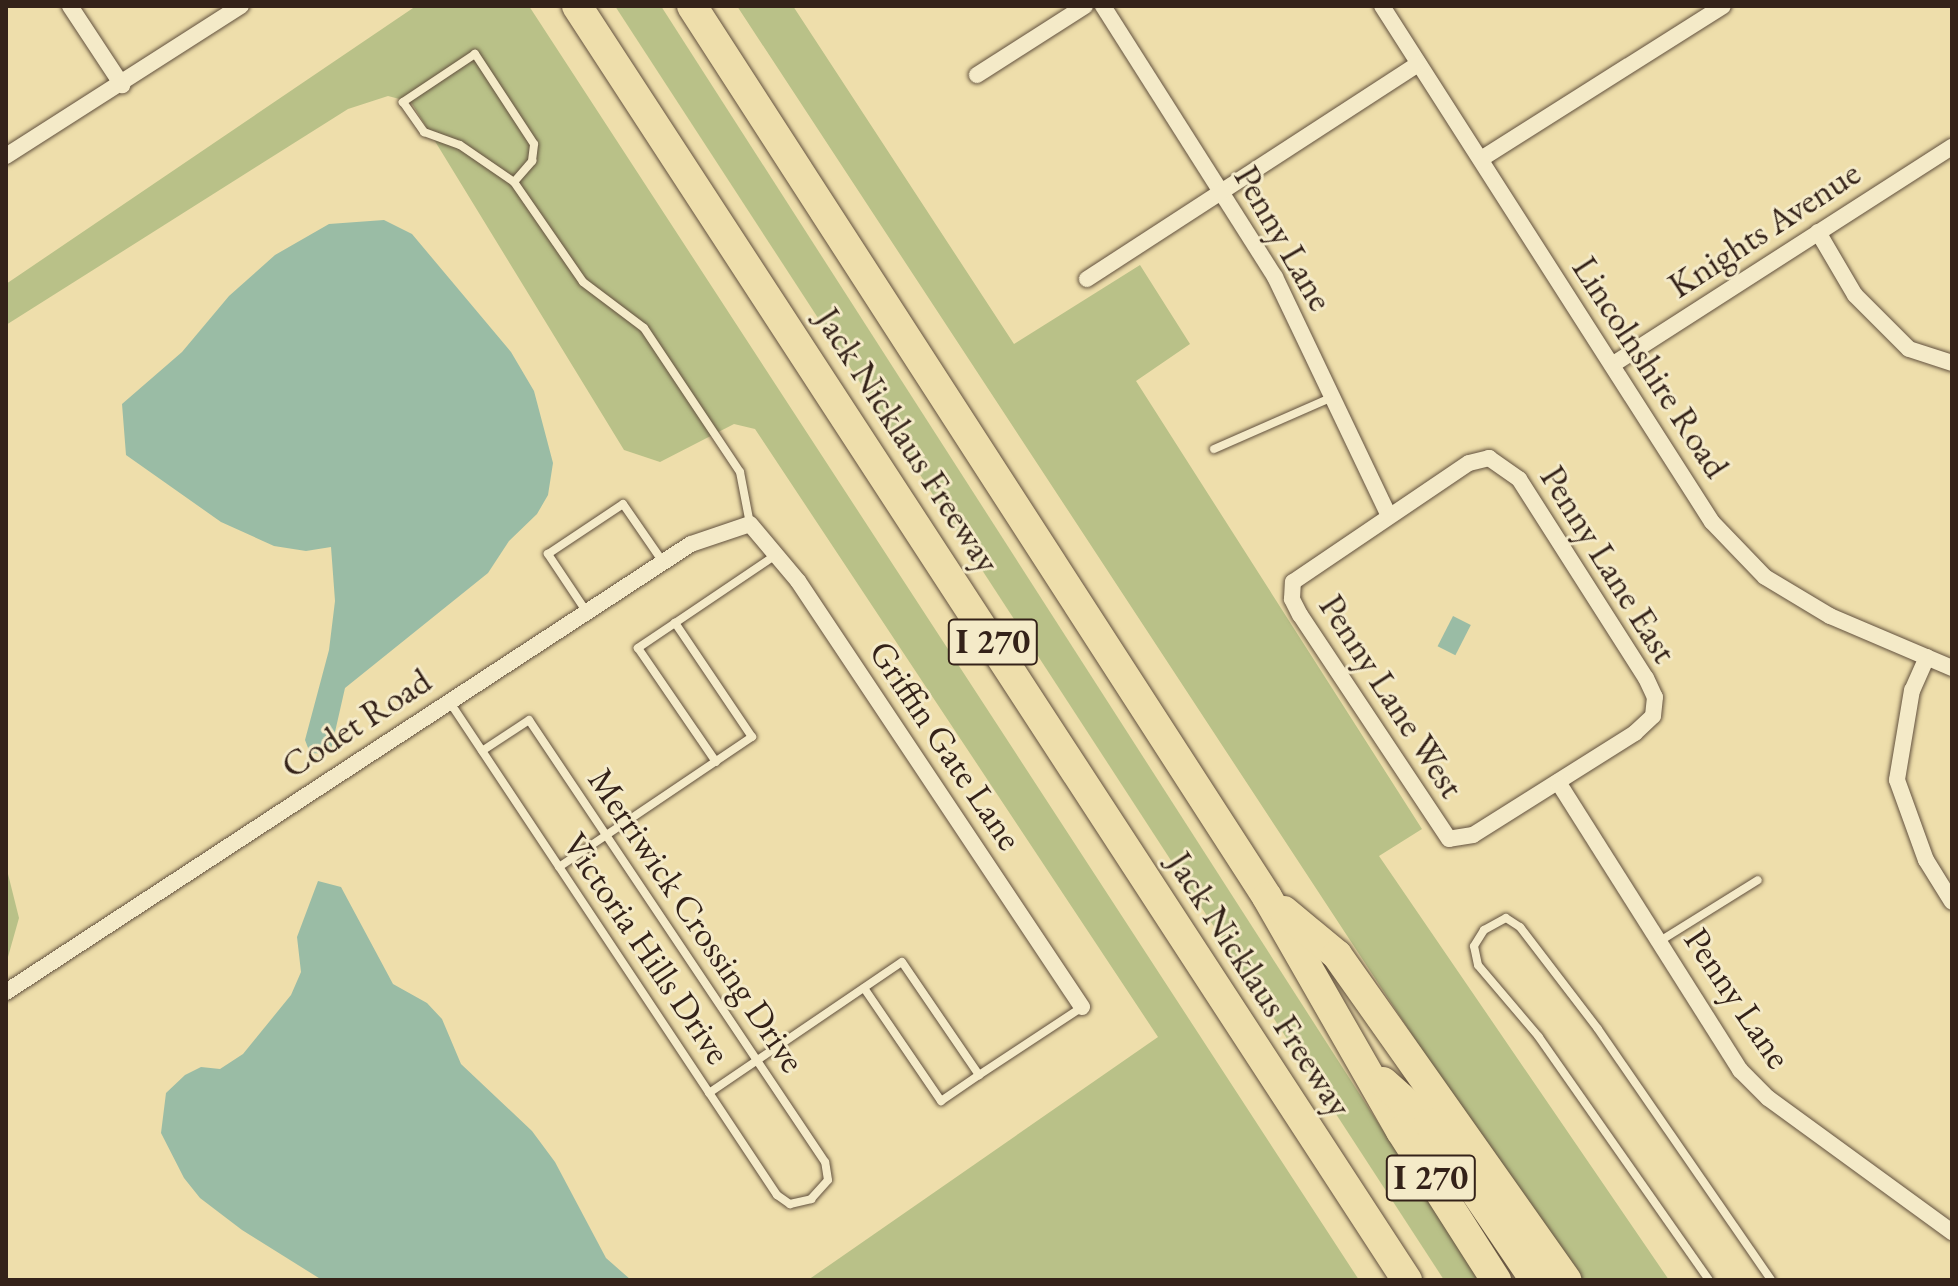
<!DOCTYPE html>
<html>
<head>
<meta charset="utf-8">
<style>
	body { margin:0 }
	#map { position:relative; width:1958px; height:1286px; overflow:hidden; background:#eedeab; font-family:"EB Garamond",serif }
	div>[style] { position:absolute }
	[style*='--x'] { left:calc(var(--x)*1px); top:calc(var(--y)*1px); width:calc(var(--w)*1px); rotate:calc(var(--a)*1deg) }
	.green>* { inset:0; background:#b9c188 }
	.water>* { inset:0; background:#9abca5; transform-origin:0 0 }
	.roads { filter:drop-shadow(0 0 2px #62513e) drop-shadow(0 0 2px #62513e) }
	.lane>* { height:8px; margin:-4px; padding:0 4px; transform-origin:4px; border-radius:4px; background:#f4eac8 }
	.street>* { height:16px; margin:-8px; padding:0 8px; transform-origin:8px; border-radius:8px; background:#f4eac8 }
	.highway>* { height:30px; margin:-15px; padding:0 15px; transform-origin:15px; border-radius:15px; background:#eedeab }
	span { translate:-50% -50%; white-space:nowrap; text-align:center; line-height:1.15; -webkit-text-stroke:6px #f4eac8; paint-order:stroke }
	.shield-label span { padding:2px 6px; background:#f4eac8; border:2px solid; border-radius:6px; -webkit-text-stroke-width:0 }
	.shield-label { font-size:34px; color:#342219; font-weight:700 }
	.street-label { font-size:36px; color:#342219 }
	.frame { position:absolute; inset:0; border:8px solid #342219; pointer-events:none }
</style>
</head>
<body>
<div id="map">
	<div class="green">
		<div style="clip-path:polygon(416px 6px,529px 6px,1359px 1280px,808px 1280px,1158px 1037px,755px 429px,734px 424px,660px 462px,624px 450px,411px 102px,388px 96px,348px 109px,6px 325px,6px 284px)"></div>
		<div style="clip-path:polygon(615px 6px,661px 6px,1479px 1280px,1444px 1280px)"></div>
		<div style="clip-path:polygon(737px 6px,793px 6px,1014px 344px,1140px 265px,1190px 344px,1136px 381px,1422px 829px,1379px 856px,1669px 1280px,1573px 1280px)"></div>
		<div style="clip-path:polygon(6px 866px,19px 918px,6px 964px)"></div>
	</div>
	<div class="water">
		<div style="clip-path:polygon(384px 220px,412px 234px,511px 352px,534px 391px,553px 463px,548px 495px,537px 514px,509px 541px,488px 573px,345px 688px,330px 754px,310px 753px,305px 740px,329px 650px,335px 601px,331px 547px,306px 551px,274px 546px,221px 522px,126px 455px,122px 404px,182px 352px,229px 296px,275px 255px,329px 224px)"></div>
		<div style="left:1453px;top:616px;width:20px;height:34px;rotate:27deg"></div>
		<div style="clip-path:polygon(318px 881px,341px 887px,393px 984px,427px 1003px,442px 1019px,461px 1064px,532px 1131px,555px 1162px,606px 1258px,631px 1280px,322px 1280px,242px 1230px,200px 1198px,184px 1178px,161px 1133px,166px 1093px,185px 1075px,201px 1067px,220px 1069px,243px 1054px,291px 995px,301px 972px,297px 937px)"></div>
	</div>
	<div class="roads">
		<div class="lane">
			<div style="--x:514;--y:182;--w:28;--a:-49"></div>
			<div style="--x:532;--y:161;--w:17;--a:-83"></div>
			<div style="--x:534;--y:144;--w:108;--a:-123.2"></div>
			<div style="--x:475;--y:54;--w:87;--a:146.3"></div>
			<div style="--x:403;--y:102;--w:37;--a:55"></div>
			<div style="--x:424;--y:132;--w:38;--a:20"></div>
			<div style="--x:460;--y:145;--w:65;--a:34.4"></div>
			<div style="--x:514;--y:182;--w:121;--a:55.4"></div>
			<div style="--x:583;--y:282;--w:76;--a:37"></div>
			<div style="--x:644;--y:328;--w:173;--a:56.3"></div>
			<div style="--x:740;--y:472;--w:53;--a:79.1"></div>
			<div style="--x:1214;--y:449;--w:127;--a:-23.7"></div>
			<div style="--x:586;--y:611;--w:69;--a:-123.7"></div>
			<div style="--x:548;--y:554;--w:90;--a:-33.7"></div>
			<div style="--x:623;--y:504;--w:70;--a:55.4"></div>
			<div style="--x:675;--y:623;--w:45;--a:146"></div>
			<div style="--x:638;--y:648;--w:138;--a:55.6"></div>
			<div style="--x:449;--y:701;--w:593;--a:56.42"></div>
			<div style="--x:777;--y:1195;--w:16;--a:35"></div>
			<div style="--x:790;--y:1204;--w:22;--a:-13"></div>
			<div style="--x:811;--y:1199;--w:25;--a:-48"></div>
			<div style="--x:828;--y:1180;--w:18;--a:-99"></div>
			<div style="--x:825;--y:1162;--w:532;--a:-123.81"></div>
			<div style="--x:529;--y:720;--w:56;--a:146.6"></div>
			<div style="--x:559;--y:867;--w:233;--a:-34"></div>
			<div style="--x:752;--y:737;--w:138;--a:-124"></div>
			<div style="--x:675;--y:623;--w:122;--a:-34"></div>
			<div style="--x:1660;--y:941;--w:115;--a:-31.9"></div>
			<div style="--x:864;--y:988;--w:137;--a:55.7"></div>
			<div style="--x:941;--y:1101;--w:46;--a:-34.4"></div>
			<div style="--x:709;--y:1093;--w:233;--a:-34.2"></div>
			<div style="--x:902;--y:962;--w:137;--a:55.7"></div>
			<div style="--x:979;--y:1075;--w:123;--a:-33.4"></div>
			<div style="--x:1709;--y:1280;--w:297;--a:-125"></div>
			<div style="--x:1539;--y:1037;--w:94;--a:-130.3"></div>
			<div style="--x:1478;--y:965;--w:19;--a:-102"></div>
			<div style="--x:1474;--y:946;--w:19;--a:-58"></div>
			<div style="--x:1484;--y:930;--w:25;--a:-29"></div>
			<div style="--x:1506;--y:918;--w:17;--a:33"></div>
			<div style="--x:1520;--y:927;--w:128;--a:52.6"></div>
			<div style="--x:1598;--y:1029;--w:305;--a:55.4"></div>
		</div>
		<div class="street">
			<div style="--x:70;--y:6;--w:95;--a:56.6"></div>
			<div style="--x:1103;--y:6;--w:321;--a:57.6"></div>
			<div style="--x:1275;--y:277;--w:263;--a:64.5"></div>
			<div style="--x:1382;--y:6;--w:612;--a:57.4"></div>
			<div style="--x:1712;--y:522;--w:76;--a:46.1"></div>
			<div style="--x:1765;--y:577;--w:76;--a:31"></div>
			<div style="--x:1830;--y:616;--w:133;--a:23.1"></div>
			<div style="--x:977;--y:75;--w:128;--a:-32.6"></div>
			<div style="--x:6;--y:156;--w:279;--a:-32.6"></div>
			<div style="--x:1481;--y:159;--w:286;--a:-32.3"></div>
			<div style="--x:1818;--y:232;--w:73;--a:59.6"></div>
			<div style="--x:1855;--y:295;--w:76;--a:45"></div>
			<div style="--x:1909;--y:349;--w:45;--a:18"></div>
			<div style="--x:1087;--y:279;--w:395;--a:-33"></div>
			<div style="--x:1612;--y:365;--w:404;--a:-32.7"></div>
			<div style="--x:1489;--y:458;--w:37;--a:35"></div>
			<div style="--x:1519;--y:479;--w:236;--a:57.5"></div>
			<div style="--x:1646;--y:678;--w:21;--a:65"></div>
			<div style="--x:1655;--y:697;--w:19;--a:96"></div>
			<div style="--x:1653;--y:716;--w:25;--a:137"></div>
			<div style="--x:1635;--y:733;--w:191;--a:147.8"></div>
			<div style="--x:1473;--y:835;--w:24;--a:171"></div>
			<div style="--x:1449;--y:839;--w:269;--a:-123.6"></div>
			<div style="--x:1300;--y:615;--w:18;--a:-117"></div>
			<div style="--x:1292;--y:599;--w:17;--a:-87"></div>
			<div style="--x:1293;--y:582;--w:212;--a:-34.1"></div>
			<div style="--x:1469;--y:463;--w:21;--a:-14"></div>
			<div style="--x:1927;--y:657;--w:36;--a:114"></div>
			<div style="--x:1912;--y:690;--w:91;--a:99.5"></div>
			<div style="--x:1897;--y:780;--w:85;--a:70.1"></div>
			<div style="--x:1926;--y:860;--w:49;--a:58.2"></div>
			<div style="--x:1558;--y:782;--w:341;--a:57.7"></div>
			<div style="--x:1740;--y:1070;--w:40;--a:45"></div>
			<div style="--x:1768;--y:1098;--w:228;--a:36.1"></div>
			<div style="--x:6;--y:992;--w:818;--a:-33.19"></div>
			<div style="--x:691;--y:544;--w:62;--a:-18.7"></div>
			<div style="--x:750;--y:524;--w:75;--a:49.9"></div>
			<div style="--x:798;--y:581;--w:512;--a:56.31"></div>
		</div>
		<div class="highway">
			<div style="--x:577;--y:6;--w:1521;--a:56.92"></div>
			<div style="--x:692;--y:6;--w:1060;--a:57.16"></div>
			<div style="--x:1267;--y:897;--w:270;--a:60.2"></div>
			<div style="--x:1401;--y:1131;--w:177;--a:57.5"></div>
			<div style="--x:1284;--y:911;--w:69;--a:39.7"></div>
			<div style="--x:1337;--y:955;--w:398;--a:54.8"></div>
			<div style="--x:1383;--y:1082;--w:62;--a:41.7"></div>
			<div style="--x:1429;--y:1123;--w:189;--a:56"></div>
		</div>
	</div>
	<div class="shield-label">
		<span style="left:993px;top:642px">I 270</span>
		<span style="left:1431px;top:1178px">I 270</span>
	</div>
	<div class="street-label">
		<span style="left:1764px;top:229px;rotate:-33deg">Knights Avenue</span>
		<span style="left:1284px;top:238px;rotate:60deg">Penny Lane</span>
		<span style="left:1651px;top:367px;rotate:57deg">Lincolnshire Road</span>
		<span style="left:908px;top:440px;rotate:57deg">Jack Nicklaus Freeway</span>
		<span style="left:1609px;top:564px;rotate:58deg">Penny Lane East</span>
		<span style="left:1392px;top:696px;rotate:57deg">Penny Lane West</span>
		<span style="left:356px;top:723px;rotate:-33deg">Codet Road</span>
		<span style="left:946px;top:745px;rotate:56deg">Griffin Gate Lane</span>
		<span style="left:697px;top:920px;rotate:56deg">Merriwick Crossing Drive</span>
		<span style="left:647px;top:948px;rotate:56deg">Victoria Hills Drive</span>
		<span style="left:1260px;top:984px;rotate:57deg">Jack Nicklaus Freeway</span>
		<span style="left:1738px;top:998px;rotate:56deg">Penny Lane</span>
	</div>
	<div class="frame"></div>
</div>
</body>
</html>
